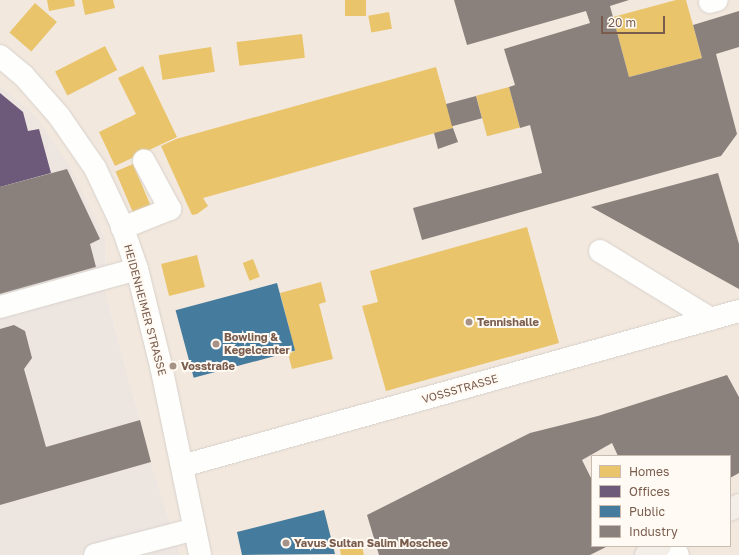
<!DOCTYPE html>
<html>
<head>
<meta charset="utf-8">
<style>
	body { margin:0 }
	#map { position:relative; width:739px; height:555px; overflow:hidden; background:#f9f5f0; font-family:"Golos Text",sans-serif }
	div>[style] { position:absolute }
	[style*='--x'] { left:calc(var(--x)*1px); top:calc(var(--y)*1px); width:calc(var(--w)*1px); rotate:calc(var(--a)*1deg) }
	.residential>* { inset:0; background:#f2e8de }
	.industrial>* { inset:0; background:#ede5e0 }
	.homes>* { inset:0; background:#e9c46a; transform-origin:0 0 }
	.offices>* { inset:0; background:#6d597a }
	.public>* { inset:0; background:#457b9d; transform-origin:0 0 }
	.industry>* { inset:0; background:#8a817c; transform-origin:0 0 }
	.roads { filter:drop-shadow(0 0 1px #d7d1cb) drop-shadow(0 0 1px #d7d1cb) }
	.minor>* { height:22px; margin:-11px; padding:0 11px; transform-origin:11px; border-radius:11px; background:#fefefd }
	.major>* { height:22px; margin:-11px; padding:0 11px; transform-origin:11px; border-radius:11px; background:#f3eee8 }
	.dots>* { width:11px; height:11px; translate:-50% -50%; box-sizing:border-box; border:2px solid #fffaf3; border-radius:50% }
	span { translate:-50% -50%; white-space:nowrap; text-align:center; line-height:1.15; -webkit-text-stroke:4px #fffaf3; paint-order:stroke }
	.street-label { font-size:11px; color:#7a5c4d }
	.poi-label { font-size:11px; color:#7a5c4d; font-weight:700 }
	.left { translate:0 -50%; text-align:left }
	.legend { position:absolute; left:591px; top:455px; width:140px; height:92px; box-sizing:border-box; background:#fffaf3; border:1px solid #cabbb1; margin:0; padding:5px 7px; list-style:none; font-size:12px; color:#7a5c4d }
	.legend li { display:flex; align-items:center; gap:8px; height:20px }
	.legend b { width:20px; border:1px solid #cabbb1 }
	.scale { position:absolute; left:601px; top:16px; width:64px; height:18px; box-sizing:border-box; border:2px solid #7a5c4d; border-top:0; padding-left:5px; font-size:12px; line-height:14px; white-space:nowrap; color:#7a5c4d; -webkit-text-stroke:3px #fffaf3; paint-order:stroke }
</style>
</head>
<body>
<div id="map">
	<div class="residential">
		<div style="clip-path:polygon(evenodd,0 0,739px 0,739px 555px,180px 555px,151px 462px,106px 295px,105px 239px,34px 114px,0 86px,0 0,592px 456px,730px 456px,730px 546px,592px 546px,592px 456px)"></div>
	</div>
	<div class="industrial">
		<div style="clip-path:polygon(0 86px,34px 114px,70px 167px,105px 239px,106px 295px,151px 462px,180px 555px,0 555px)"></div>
	</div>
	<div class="homes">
		<div style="clip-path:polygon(47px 0,74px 0,75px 6px,49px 11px)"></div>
		<div style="clip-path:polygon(82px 0,113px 0,115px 8px,85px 15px)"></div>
		<div style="left:345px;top:0;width:21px;height:16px"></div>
		<div style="clip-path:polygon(676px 0,686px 0,702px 58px,629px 77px,613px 17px)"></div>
		<div style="left:35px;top:3px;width:29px;height:39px;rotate:41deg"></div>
		<div style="left:389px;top:12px;width:17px;height:21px;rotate:80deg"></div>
		<div style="left:302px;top:34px;width:24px;height:66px;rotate:83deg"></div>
		<div style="left:105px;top:46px;width:27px;height:56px;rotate:63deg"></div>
		<div style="left:211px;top:47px;width:25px;height:53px;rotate:81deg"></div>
		<div style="clip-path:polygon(143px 66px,177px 137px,115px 166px,99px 132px,136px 114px,118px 78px)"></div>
		<div style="clip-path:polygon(436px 67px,453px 128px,203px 198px,208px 206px,197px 214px,192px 215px,161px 146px,176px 139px)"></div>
		<div style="left:509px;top:87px;width:42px;height:34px;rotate:75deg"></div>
		<div style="left:133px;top:164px;width:48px;height:19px;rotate:67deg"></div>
		<div style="clip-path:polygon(527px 227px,559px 343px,386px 391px,362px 306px,378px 302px,370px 271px)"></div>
		<div style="left:197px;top:255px;width:33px;height:37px;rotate:76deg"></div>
		<div style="left:253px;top:259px;width:19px;height:11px;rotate:69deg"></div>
		<div style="clip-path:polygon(321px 282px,326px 302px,319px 304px,333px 359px,292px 369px,288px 353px,295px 351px,280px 293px)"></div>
		<div style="clip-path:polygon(362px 546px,364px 555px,341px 555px,340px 549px)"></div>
	</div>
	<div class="offices">
		<div style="clip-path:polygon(0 93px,23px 112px,28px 131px,39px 129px,51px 173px,0 187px)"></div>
	</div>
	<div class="public">
		<div style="left:277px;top:283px;width:70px;height:105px;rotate:75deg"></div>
		<div style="clip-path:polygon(324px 510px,335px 554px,242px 555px,237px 532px)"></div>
	</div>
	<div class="industry">
		<div style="clip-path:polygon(454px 0,629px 0,610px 6px,629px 77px,702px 58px,693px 25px,739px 11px,739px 47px,716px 54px,737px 134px,721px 156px,422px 240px,413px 208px,542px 173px,530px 125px,520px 128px,509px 87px,515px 85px,504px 49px,590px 23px,586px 11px,467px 45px)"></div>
		<div style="left:476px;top:96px;width:23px;height:31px;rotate:75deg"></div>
		<div style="clip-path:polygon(453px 128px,458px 142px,438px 149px,434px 133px)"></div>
		<div style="clip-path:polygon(67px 169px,100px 239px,90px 244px,96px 267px,0 294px,0 187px)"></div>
		<div style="clip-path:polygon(718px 173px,739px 244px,739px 289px,591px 207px)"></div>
		<div style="clip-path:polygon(14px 325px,25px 331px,32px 358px,24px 369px,46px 447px,140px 420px,151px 462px,0 505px,0 329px)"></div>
		<div style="clip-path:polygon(727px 375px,739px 397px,739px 473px,730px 478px,730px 456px,618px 456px,612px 443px,582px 460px,592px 480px,592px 546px,608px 546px,590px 555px,379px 555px,367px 515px,530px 433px,598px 416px)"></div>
	</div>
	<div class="roads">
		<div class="minor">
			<div style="--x:710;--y:2;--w:7;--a:-16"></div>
			<div style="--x:0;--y:56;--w:30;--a:40"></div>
			<div style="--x:23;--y:75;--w:55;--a:48.7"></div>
			<div style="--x:59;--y:116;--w:63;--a:55.3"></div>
			<div style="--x:95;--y:168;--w:61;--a:64.7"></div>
			<div style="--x:121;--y:223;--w:49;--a:70.8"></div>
			<div style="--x:137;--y:269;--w:100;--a:76.1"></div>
			<div style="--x:161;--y:366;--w:193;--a:78.3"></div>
			<div style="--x:122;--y:228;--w:52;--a:-21.6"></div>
			<div style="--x:170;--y:209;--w:55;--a:-118.4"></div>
			<div style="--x:600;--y:251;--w:130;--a:31.5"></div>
			<div style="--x:0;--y:307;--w:142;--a:-15.5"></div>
			<div style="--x:182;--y:466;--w:578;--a:-15.55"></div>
			<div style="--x:673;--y:546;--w:10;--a:61"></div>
			<div style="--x:95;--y:555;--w:103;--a:-14.6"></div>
		</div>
		<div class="major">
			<div style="--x:730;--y:510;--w:10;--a:-29"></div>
			<div style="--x:646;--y:555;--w:17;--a:-33"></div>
		</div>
	</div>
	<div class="dots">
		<div style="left:469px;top:322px;background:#a69286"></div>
		<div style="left:216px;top:344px;background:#a69286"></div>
		<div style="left:173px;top:366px;background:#a69286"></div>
		<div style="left:286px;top:543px;background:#a69286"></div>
	</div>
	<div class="street-label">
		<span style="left:145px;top:310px;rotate:75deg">HEIDENHEIMER STRASSE</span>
		<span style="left:460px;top:389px;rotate:-16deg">VOSSSTRASSE</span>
	</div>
	<div class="poi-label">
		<span class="left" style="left:477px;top:322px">Tennishalle</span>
		<span class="left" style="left:224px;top:344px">Bowling &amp;<br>Kegelcenter</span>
		<span class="left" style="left:181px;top:366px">Vosstraße</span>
		<span class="left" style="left:294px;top:543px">Yavus Sultan Salim Moschee</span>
	</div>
	<ul class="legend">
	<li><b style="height:11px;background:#e9c46a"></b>Homes</li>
	<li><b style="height:11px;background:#6d597a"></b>Offices</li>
	<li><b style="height:11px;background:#457b9d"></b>Public</li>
	<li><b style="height:11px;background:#8a817c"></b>Industry</li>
	</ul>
	<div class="scale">20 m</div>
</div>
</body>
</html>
